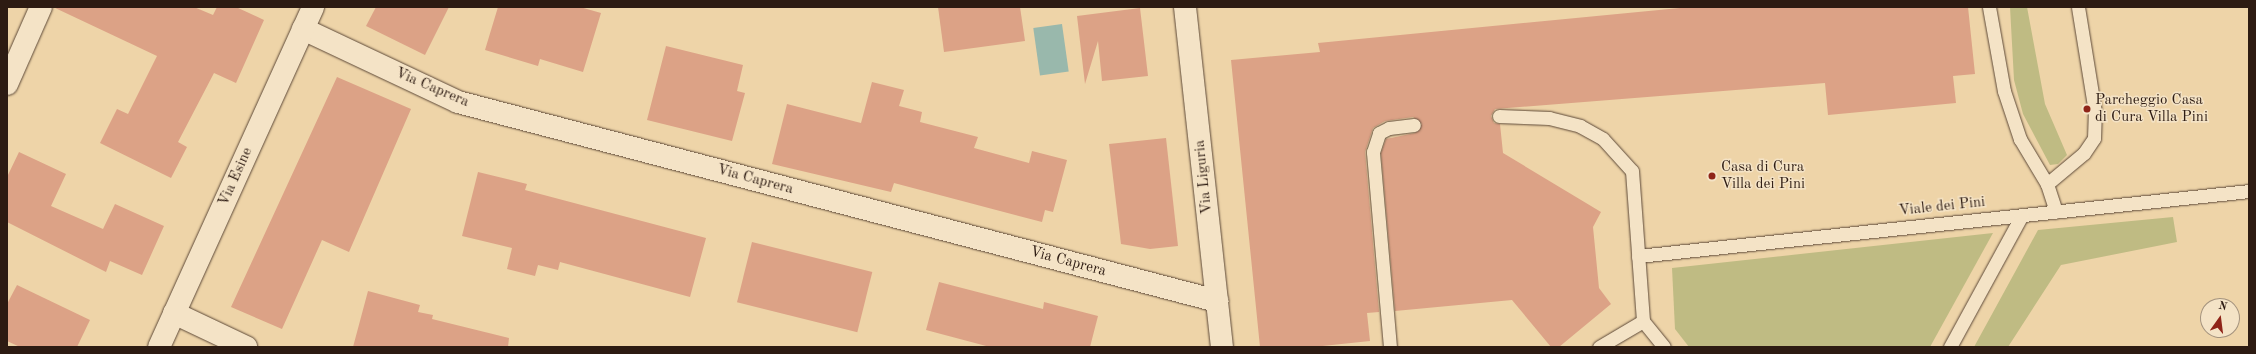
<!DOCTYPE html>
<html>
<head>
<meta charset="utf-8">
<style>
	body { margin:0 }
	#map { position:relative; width:2256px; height:354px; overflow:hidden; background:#eed4a8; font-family:"Old Standard TT",serif }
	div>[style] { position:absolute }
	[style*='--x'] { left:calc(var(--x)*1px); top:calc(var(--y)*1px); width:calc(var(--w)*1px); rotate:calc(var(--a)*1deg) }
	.green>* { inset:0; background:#bfbb83 }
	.water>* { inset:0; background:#99b8ac; transform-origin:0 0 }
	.building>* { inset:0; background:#dca286; transform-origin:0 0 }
	.roads { filter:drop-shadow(0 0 1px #5d4938) drop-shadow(0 0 1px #5d4938) }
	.lane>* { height:13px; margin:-6.5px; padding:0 6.5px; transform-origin:6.5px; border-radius:6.5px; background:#f4e3c6 }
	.street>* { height:22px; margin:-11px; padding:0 11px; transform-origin:11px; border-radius:11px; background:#f4e3c6 }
	.dots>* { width:11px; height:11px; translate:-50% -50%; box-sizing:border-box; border:2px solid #f4e3c6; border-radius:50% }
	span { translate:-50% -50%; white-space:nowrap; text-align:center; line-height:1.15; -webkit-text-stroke:3px #f4e3c6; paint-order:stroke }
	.street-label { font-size:15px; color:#2d1b12 }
	.poi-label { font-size:15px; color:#2d1b12 }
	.left { translate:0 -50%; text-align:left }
	.frame { position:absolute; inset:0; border:8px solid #2d1b12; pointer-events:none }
	.north { position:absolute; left:2200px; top:298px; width:40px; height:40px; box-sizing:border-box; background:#f4e3c6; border:1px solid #a4937e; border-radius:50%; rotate:14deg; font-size:11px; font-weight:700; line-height:16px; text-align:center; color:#2d1b12 }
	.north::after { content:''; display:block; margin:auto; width:14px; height:18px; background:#8f2418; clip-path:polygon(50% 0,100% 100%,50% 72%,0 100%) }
</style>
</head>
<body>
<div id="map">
	<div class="green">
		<div style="clip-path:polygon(2010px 7px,2027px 7px,2045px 104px,2067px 155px,2058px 164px,2050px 165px,2023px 114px,2014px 80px)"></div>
		<div style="clip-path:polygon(2173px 217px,2177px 242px,2061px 265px,2008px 347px,1974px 347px,2038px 230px)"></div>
		<div style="clip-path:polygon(1993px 233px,1930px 347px,1689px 347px,1675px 329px,1672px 268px)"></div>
	</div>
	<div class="water">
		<div style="left:1062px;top:24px;width:48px;height:29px;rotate:82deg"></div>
	</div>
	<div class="building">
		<div style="clip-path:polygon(53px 7px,194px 7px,213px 15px,217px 7px,236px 7px,264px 20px,236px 83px,214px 73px,178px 142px,187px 147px,171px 178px,100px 143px,117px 109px,128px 114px,157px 56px)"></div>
		<div style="clip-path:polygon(376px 7px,449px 7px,425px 55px,366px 26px)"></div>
		<div style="clip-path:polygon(498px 7px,580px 7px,601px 13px,583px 72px,540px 59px,538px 66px,485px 50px)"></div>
		<div style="clip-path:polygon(938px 7px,1020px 7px,1025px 41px,944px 52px)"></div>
		<div style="clip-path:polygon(1690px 7px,1968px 7px,1975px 74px,1953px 76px,1956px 103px,1828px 115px,1825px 83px,1495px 109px,1491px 116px,1494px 123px,1500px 124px,1503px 153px,1601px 212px,1593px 227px,1599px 288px,1611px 304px,1559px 347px,1551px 347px,1512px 300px,1395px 311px,1381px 153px,1386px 139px,1415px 133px,1422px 124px,1413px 117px,1385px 121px,1373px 128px,1365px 152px,1379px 312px,1367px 313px,1370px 341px,1313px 347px,1260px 347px,1231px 60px,1320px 52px,1318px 43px)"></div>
		<div style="clip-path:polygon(1140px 8px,1148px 76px,1102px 81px,1098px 41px,1085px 84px,1077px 16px)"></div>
		<div style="clip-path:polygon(666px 46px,743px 65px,737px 91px,745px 93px,732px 141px,647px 120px)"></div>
		<div style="clip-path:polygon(337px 77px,411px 109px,349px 252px,322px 240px,282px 329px,231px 307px)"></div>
		<div style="clip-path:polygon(872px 82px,904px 90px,899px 106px,922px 112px,920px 122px,978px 137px,974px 148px,1029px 163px,1032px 151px,1067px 160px,1053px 212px,1045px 210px,1042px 222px,894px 183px,891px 192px,772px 164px,787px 104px,861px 123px)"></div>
		<div style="clip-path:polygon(1166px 138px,1178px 246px,1150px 249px,1121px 244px,1109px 144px)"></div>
		<div style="clip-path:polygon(19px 152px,66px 174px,51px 206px,103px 229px,115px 204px,164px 226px,142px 275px,110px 261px,106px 272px,7px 222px,7px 177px)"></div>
		<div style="clip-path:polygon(478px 172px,527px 184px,525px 190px,706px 238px,690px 297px,560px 262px,558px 270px,538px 265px,535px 276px,507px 269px,512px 248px,462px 236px)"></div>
		<div style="left:752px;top:242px;width:124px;height:62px;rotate:14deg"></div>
		<div style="clip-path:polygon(939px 282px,1043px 309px,1044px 302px,1098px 316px,1090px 347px,990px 347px,926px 330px)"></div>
		<div style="clip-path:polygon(17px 285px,90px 320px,77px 347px,20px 347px,7px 341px,7px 304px)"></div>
		<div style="clip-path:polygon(368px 291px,420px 305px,418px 312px,433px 315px,432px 319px,509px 338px,508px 347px,353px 347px)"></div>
	</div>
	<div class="roads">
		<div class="lane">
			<div style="--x:1989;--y:7;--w:85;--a:79.9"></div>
			<div style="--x:2004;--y:91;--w:51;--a:71.6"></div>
			<div style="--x:2020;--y:139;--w:52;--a:59"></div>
			<div style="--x:2047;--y:184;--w:29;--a:72"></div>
			<div style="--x:1499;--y:116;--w:50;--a:2.3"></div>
			<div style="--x:1549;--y:118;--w:32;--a:14"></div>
			<div style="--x:1580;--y:126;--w:26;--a:29"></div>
			<div style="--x:1603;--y:139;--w:43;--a:47.8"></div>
			<div style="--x:1632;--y:171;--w:150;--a:85.8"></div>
			<div style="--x:2047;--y:184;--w:48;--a:-40"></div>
			<div style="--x:2084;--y:153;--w:18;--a:-56"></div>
			<div style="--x:2094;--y:138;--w:26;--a:-88"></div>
			<div style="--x:2095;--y:112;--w:106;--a:-99.2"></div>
			<div style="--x:1638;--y:256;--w:614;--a:-6.07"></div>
			<div style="--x:1643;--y:321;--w:33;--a:51"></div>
			<div style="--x:1390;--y:347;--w:196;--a:-95"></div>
			<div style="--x:1373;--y:152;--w:20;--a:-72"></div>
			<div style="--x:1379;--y:133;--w:11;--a:-27"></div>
			<div style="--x:1389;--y:128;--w:25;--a:-7"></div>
			<div style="--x:1599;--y:347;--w:51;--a:-30.6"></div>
			<div style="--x:1950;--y:347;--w:150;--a:-61.4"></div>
		</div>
		<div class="street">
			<div style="--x:1185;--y:7;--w:342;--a:83.8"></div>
			<div style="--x:303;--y:29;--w:171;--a:25.2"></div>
			<div style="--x:458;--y:102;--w:785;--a:14.69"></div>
			<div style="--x:7;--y:84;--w:84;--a:-66.2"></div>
			<div style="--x:174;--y:313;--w:80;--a:25.3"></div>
			<div style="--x:159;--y:347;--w:373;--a:-65.6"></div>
		</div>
	</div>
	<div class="dots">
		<div style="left:2087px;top:109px;background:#8f2418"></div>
		<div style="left:1712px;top:176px;background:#8f2418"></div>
	</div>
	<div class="street-label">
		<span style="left:432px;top:88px;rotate:23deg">Via Caprera</span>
		<span style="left:236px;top:177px;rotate:-66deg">Via Esine</span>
		<span style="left:1204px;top:177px;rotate:-96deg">Via Liguria</span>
		<span style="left:755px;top:180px;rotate:15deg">Via Caprera</span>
		<span style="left:1942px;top:207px;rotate:-6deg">Viale dei Pini</span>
		<span style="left:1068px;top:262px;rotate:15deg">Via Caprera</span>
	</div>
	<div class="poi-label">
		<span class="left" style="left:2095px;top:109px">Parcheggio Casa<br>di Cura Villa Pini</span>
		<span class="left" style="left:1721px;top:176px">Casa di Cura<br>Villa dei Pini</span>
	</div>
	<div class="frame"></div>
	<div class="north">N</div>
</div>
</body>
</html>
